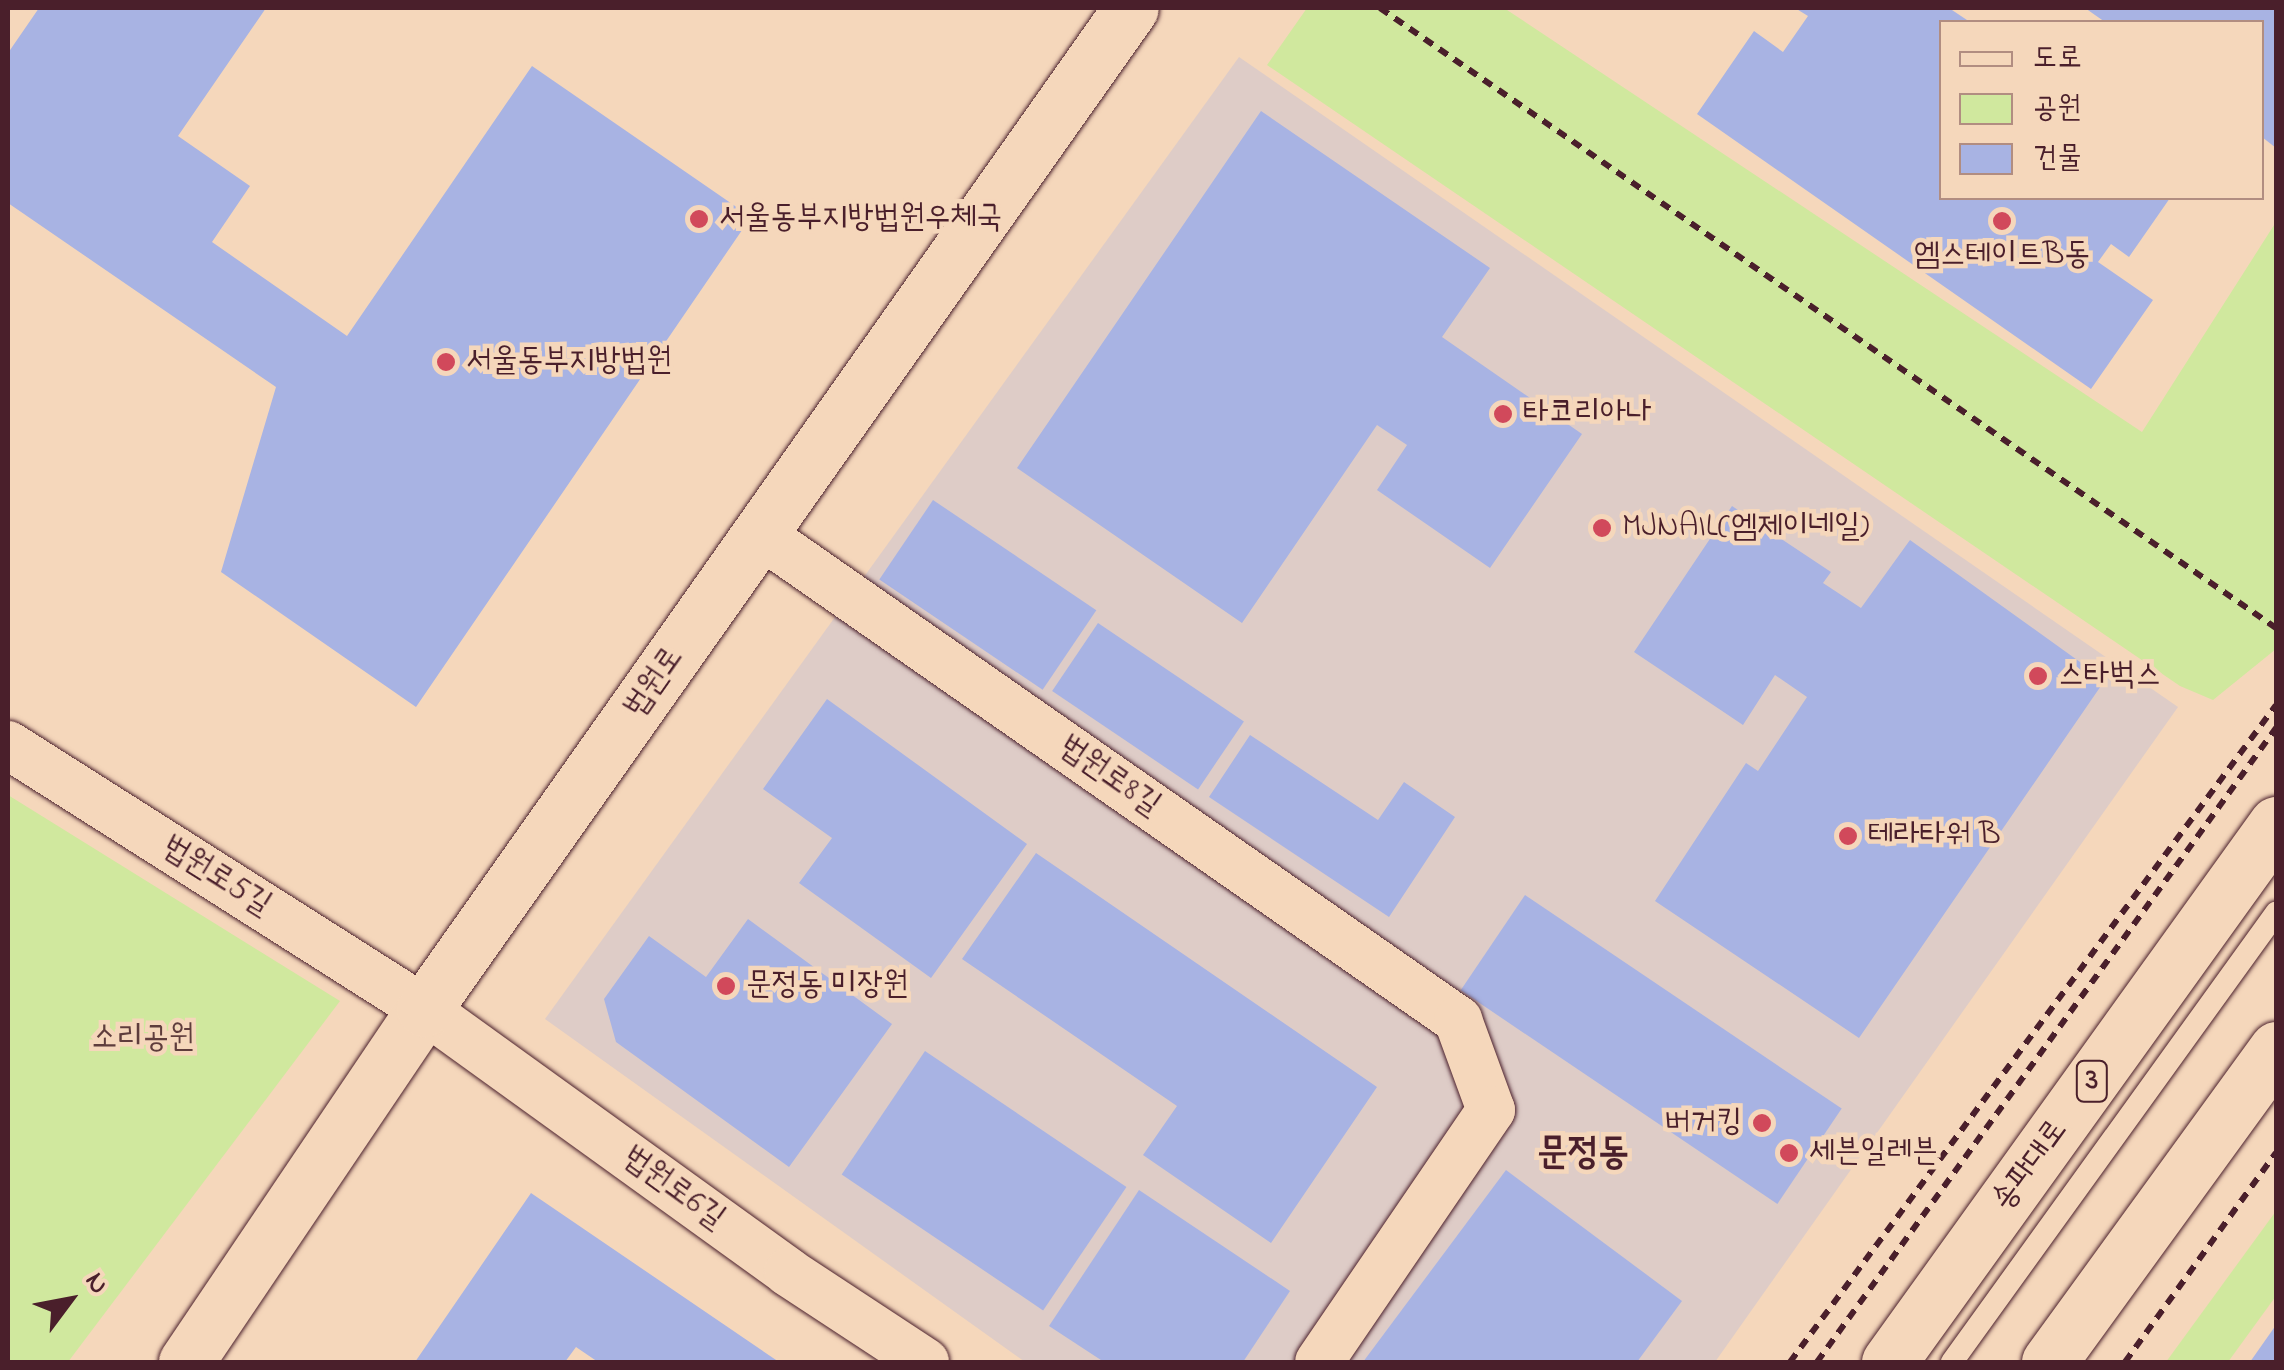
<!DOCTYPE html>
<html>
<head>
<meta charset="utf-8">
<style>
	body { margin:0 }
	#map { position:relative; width:2284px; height:1370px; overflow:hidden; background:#f5d7bb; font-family:"Indie Flower","Poor Story",sans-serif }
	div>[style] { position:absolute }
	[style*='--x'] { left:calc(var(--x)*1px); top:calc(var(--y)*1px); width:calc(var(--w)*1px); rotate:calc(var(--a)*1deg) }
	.built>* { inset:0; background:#deccc7 }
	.green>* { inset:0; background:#d0e89e }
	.building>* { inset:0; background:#a8b3e3; transform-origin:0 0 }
	.path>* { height:6px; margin-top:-3px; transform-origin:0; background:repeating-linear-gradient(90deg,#4a1f2b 0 10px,transparent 0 18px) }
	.roads { filter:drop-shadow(0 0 2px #4a1f2b) drop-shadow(0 0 2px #4a1f2b) }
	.service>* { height:22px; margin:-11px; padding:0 11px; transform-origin:11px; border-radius:11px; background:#f5d7bb }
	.minor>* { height:48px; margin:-24px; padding:0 24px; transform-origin:24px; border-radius:24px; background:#f5d7bb }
	.tertiary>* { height:55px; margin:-27.5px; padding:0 27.5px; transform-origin:27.5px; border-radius:27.5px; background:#f5d7bb }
	.primary>* { height:55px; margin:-27.5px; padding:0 27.5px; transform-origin:27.5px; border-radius:27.5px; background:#f5d7bb }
	.dots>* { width:28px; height:28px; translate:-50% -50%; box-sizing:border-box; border:5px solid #f5d7bb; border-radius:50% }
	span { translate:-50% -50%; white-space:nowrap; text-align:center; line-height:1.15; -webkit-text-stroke:9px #f5d7bb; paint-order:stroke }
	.shield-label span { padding:2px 8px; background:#f5d7bb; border:2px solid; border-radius:8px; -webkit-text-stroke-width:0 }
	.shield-label { font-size:30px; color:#4a1f2b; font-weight:700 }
	.poi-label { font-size:32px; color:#4a1f2b }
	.left { translate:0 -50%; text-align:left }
	.right { translate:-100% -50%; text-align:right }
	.street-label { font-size:32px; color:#4a1f2b }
	.park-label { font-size:32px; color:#5e3d3c }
	.quarter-label { font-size:38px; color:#4a1f2b; font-weight:700 }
	.frame { position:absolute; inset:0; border:10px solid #4a1f2b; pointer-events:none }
	.legend { position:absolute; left:1939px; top:20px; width:325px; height:180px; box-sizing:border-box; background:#f5d7bb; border:2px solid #b18d81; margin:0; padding:12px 18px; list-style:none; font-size:30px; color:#4a1f2b }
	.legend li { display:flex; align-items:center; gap:20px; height:50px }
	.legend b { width:50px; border:2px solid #b18d81 }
	.north { position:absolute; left:20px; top:1250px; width:100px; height:100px; -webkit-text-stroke:8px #f5d7bb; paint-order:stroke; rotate:58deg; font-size:28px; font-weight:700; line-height:40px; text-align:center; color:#4a1f2b }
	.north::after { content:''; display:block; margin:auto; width:35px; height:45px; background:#4a1f2b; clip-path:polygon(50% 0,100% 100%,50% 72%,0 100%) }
</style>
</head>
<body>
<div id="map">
	<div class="built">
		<div style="clip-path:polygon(1239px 57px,2178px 707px,1715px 1362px,1025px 1362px,545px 1019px)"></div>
	</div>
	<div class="green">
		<div style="clip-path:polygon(1307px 8px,1504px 8px,2142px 432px,2276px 222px,2276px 649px,2213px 700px,2180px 686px,1267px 65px)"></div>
		<div style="clip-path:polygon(8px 795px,340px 1001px,68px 1362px,8px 1362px)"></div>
		<div style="clip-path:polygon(2276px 1211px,2276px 1296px,2228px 1362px,2166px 1362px)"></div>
	</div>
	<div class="building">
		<div style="clip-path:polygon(39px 8px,266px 8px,178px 136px,250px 186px,212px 242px,347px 336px,532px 66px,751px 217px,416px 707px,221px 572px,276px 387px,8px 203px,8px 53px)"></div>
		<div style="clip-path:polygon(1795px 8px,1949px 8px,1970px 22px,1942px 22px,1942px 198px,2170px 198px,2129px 257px,2111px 244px,2098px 262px,2153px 300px,2091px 389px,1697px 114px,1754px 31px,1783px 52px,1808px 16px)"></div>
		<div style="clip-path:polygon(2085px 8px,2276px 8px,2276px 148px,2262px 137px,2262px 22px,2105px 22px)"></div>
		<div style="clip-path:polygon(1261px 111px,1490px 268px,1442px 337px,1582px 434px,1490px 568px,1377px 490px,1407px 445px,1377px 425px,1242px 623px,1017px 468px)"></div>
		<div style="left:933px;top:500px;width:197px;height:96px;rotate:34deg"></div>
		<div style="clip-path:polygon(1732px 506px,1831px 572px,1823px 583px,1861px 608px,1910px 540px,2105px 680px,1859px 1038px,1655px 901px,1746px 763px,1758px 771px,1807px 697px,1775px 675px,1743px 725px,1634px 652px)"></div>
		<div style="left:1098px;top:623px;width:176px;height:82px;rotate:34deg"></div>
		<div style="clip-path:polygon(827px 699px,1027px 844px,931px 978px,799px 883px,832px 838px,763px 789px)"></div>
		<div style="clip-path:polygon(1250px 735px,1378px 820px,1404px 782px,1455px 817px,1389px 917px,1209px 797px)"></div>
		<div style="clip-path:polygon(1036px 853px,1377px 1087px,1271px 1243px,1143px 1155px,1177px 1106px,962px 959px)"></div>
		<div style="left:1525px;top:895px;width:382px;height:115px;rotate:34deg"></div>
		<div style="clip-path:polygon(748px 919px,892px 1024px,789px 1167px,616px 1042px,604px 999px,649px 936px,706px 977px)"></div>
		<div style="left:925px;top:1051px;width:243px;height:149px;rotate:34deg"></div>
		<div style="clip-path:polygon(1506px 1170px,1682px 1301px,1637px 1362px,1363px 1362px)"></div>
		<div style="clip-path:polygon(1139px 1190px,1290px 1291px,1243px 1362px,1104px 1362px,1049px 1326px)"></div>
		<div style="clip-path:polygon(531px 1193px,779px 1362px,598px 1362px,576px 1347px,565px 1362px,415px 1362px)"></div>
		<div style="clip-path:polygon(2276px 1325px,2276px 1362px,2250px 1362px)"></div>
	</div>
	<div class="path">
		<div style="--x:1380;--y:8;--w:1090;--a:34.68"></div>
		<div style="--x:1790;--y:1362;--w:817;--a:-53.51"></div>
		<div style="--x:1817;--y:1362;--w:783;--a:-54.1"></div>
		<div style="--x:2125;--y:1362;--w:258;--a:-54.2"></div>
	</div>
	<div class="roads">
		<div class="service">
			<div style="--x:1952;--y:1362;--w:554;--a:-54.19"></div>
		</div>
		<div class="minor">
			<div style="--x:760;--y:534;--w:851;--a:34.85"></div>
			<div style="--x:1458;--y:1020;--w:96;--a:69.9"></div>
			<div style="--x:1491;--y:1110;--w:305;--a:124.3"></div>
			<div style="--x:8;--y:745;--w:493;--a:32.4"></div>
			<div style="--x:424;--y:1009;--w:449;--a:35.8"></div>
			<div style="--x:788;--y:1272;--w:164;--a:33.3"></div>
		</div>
		<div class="tertiary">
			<div style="--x:186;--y:1362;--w:426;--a:-56"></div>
			<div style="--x:424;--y:1009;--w:1225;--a:-54.77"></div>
		</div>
		<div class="primary">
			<div style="--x:1889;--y:1362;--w:663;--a:-54.27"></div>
			<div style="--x:2049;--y:1362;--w:387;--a:-54"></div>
		</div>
	</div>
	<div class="dots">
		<div style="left:699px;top:219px;background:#d1495b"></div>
		<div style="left:2002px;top:221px;background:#d1495b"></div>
		<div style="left:446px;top:362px;background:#d1495b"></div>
		<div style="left:1503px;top:414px;background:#d1495b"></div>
		<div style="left:1602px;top:528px;background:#d1495b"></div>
		<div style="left:2038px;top:676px;background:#d1495b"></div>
		<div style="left:1848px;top:836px;background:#d1495b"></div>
		<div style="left:726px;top:986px;background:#d1495b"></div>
		<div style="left:1762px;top:1123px;background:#d1495b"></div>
		<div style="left:1789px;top:1153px;background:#d1495b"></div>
	</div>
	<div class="shield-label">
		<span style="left:2092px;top:1081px">3</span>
	</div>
	<div class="poi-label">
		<span class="left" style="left:719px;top:219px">서울동부지방법원우체국</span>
		<span style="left:2002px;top:256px">엠스테이트B동</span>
		<span class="left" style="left:466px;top:362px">서울동부지방법원</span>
		<span class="left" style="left:1523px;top:414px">타코리아나</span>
		<span class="left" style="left:1622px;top:528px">MJNAIL(엠제이네일)</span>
		<span class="left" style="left:2058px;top:676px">스타벅스</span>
		<span class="left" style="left:1868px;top:836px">테라타워 B</span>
		<span class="left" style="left:746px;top:986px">문정동 미장원</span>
		<span class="right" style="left:1742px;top:1123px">버거킹</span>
		<span class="left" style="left:1809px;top:1153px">세븐일레븐</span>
	</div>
	<div class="street-label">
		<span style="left:655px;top:683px;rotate:-55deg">법원로</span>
		<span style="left:1109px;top:777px;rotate:35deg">법원로8길</span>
		<span style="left:216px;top:877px;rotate:32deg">법원로5길</span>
		<span style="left:2031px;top:1166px;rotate:-54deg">송파대로</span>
		<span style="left:673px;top:1189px;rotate:36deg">법원로6길</span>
	</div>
	<div class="park-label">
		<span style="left:143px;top:1039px">소리공원</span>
	</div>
	<div class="quarter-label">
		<span style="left:1583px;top:1155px">문정동</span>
	</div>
	<div class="frame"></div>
	<ul class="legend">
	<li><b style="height:12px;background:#f5d7bb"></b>도로</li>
	<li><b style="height:28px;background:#d0e89e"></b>공원</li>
	<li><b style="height:28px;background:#a8b3e3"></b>건물</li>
	</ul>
	<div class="north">N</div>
</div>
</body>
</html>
